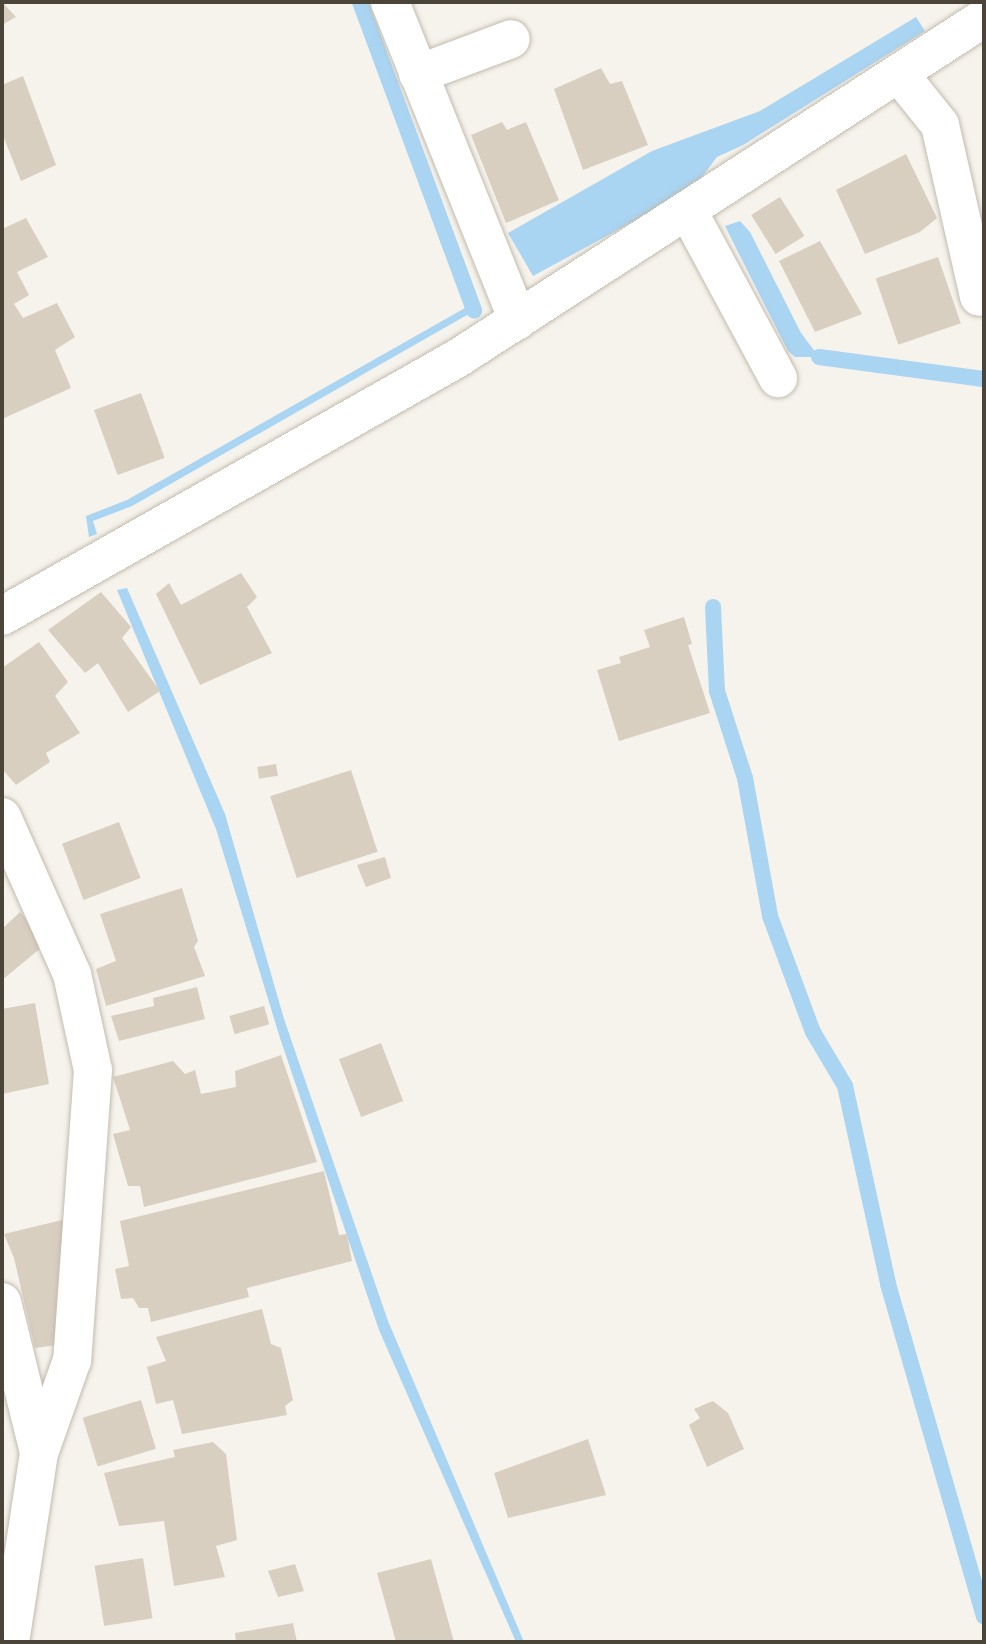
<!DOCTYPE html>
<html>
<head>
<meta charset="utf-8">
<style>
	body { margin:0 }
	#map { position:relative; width:986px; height:1644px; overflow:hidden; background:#f6f3ec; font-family:"Archivo Narrow",sans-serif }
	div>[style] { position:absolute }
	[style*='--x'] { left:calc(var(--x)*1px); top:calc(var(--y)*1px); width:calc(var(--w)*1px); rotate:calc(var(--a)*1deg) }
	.water>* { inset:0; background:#a9d4f2 }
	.stream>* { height:16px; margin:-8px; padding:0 8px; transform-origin:8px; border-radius:8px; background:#a9d4f2 }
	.building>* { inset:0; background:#d8cfc1; transform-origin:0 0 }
	.roads { filter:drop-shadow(0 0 2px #c2bbae) drop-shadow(0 0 2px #c2bbae) }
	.minor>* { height:38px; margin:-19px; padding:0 19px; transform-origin:19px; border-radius:19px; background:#fff }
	span { translate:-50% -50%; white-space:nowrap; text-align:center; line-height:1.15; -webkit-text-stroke:5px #fff; paint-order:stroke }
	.frame { position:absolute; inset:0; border:4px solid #4b4439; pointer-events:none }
</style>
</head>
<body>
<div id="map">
	<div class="water">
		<div style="clip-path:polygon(916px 17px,925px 31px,743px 145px,717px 157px,693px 189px,533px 276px,508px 233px,652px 151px,760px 111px)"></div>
		<div style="clip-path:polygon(740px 221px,750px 232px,801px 333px,819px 357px,795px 357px,788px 351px,725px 226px)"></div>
		<div style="clip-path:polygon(472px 304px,474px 311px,132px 506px,93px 521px,97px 534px,89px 537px,86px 516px,127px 500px)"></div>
		<div style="clip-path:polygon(127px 588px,225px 814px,284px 1019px,388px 1321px,524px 1642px,516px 1642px,379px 1330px,280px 1038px,216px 829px,117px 590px)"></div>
	</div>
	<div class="stream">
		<div style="--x:360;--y:2;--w:329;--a:69.7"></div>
		<div style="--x:819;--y:357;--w:166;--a:7.6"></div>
		<div style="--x:713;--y:607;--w:84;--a:87.3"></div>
		<div style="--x:717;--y:691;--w:91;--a:72.2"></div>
		<div style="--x:745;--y:778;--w:140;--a:79.7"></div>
		<div style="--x:770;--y:916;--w:124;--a:69.7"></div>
		<div style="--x:813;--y:1032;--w:63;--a:59.3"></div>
		<div style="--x:845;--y:1086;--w:203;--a:77.7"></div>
		<div style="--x:888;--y:1284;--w:346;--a:73.9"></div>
	</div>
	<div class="building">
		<div style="clip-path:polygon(2px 2px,16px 17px,2px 25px)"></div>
		<div style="clip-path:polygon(601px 68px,610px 84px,622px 81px,648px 145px,583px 170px,554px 89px)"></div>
		<div style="clip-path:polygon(23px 76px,56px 165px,21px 181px,2px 133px,2px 85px)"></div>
		<div style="clip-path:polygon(502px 122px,507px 130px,526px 122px,559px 200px,506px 223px,471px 135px)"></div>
		<div style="clip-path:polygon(906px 154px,937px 218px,920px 232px,865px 254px,836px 190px)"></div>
		<div style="left:780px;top:197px;width:46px;height:34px;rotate:58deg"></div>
		<div style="clip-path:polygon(26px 218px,48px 257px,17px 272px,29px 295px,14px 304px,23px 318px,57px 303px,75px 337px,55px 350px,71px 388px,2px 419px,2px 229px)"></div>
		<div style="clip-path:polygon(820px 241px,862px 314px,815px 332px,779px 261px)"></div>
		<div style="left:938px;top:257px;width:70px;height:66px;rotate:71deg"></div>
		<div style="left:141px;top:393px;width:69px;height:50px;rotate:70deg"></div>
		<div style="clip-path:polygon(241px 573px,257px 597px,247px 607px,272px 653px,200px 685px,156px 594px,169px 583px,181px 605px)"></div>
		<div style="clip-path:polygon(101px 592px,131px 627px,122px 638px,160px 691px,128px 712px,98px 663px,85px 673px,48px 630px)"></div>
		<div style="clip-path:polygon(684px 617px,692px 644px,688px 645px,710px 713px,619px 741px,597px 670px,621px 663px,619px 657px,650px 647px,644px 630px)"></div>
		<div style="clip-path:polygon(39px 642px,68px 682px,55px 696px,80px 733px,46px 753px,50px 762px,16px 785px,2px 769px,2px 668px)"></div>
		<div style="left:276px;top:764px;width:12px;height:19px;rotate:81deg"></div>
		<div style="left:351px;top:770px;width:86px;height:85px;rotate:72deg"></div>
		<div style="left:119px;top:822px;width:60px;height:61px;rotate:69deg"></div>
		<div style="clip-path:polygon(385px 857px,391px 878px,366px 887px,357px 865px)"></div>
		<div style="clip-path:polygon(182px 888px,198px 941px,194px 947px,205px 976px,106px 1006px,96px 969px,116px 961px,100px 914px)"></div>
		<div style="clip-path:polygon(20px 912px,47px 943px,2px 980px,2px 929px)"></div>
		<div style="clip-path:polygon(197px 987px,205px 1019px,119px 1041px,111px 1016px,154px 1006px,153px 998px)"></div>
		<div style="clip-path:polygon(35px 1003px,49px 1084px,2px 1094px,2px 1009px)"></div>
		<div style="left:264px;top:1006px;width:19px;height:36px;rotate:74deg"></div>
		<div style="left:381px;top:1043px;width:62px;height:45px;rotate:69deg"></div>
		<div style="clip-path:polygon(281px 1055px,317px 1162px,144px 1207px,140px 1186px,128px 1186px,113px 1134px,130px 1130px,113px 1077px,173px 1061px,185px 1074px,195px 1070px,201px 1094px,236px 1087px,235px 1071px)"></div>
		<div style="clip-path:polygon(324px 1171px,339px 1235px,347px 1234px,352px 1261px,247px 1288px,249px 1297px,151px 1322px,148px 1308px,139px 1308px,133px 1298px,121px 1299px,115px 1269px,129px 1266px,120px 1221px)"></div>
		<div style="clip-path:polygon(66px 1219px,56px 1345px,35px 1348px,14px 1258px,4px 1234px)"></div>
		<div style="clip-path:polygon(262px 1309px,271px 1344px,281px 1348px,293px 1400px,285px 1406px,287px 1415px,182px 1434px,173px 1400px,156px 1404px,147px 1367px,166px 1361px,156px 1337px)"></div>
		<div style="left:141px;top:1400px;width:51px;height:61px;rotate:73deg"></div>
		<div style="clip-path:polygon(713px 1401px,728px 1413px,744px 1449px,707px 1467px,689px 1425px,700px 1418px,694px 1409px)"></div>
		<div style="clip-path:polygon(588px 1439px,606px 1495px,508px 1518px,494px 1473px)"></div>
		<div style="clip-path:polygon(213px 1442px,226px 1454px,237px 1540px,216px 1546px,225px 1577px,174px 1586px,164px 1521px,119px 1526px,104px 1473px,175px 1457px,173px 1450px)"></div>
		<div style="left:143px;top:1558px;width:61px;height:49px;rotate:81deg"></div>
		<div style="clip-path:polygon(431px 1559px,454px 1642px,396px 1642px,377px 1573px)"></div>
		<div style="clip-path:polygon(295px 1564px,304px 1591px,278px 1597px,268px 1571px)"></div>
		<div style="clip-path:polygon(293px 1623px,297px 1642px,236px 1642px,235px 1633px)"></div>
	</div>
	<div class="roads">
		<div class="minor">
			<div style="--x:390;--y:2;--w:343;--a:68.1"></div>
			<div style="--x:418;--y:74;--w:99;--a:-20.6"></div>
			<div style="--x:900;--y:75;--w:64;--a:51.3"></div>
			<div style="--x:940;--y:125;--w:176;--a:77.2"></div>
			<div style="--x:688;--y:211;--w:190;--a:61.7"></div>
			<div style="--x:2;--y:616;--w:524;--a:-29.5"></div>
			<div style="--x:458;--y:358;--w:626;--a:-32.88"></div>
			<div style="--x:2;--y:817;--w:172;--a:66"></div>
			<div style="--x:72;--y:974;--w:98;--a:77.7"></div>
			<div style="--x:93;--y:1070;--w:291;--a:94.1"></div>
			<div style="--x:72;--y:1360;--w:99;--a:109.5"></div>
			<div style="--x:2;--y:1302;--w:155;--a:76.2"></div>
			<div style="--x:39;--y:1453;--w:191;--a:98.7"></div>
		</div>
	</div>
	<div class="frame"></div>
</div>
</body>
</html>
